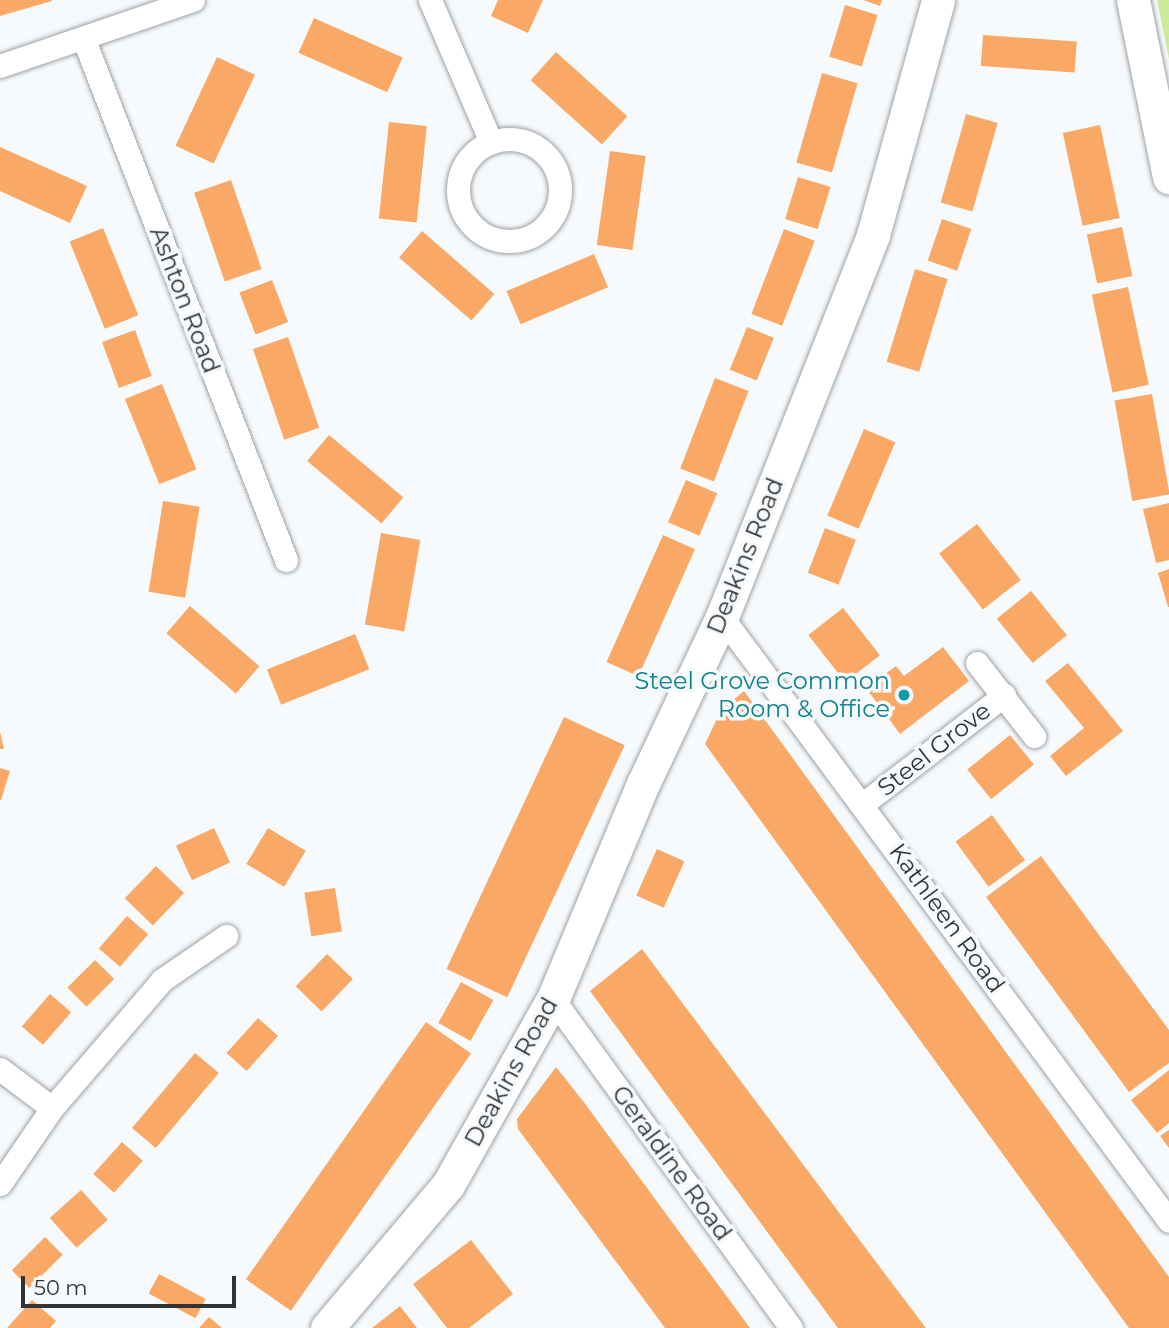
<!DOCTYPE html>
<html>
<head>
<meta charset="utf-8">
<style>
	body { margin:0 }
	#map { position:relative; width:1169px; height:1328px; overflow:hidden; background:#f7fafd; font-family:Montserrat,sans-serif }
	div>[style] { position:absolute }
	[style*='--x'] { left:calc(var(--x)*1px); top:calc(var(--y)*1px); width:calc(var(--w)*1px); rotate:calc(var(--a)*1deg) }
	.green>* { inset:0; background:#ccea9a }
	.building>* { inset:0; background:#f9a865; transform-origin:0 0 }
	.roads { filter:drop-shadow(0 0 2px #9fa2a5) drop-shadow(0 0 2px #9fa2a5) }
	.street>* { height:23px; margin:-11.5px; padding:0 11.5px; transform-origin:11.5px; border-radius:11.5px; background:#fff }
	.street>.ring { margin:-11.5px; padding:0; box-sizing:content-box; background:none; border:23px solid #fff; border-radius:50% }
	.secondary>* { height:33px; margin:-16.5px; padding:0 16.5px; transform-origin:16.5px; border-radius:16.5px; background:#fff }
	.dots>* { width:19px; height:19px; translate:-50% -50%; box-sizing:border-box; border:4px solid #f7fafd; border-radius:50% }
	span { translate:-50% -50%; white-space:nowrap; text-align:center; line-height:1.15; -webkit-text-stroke:7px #f7fafd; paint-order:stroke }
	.street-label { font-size:24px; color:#323334 }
	.culture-label { font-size:24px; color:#0d838f }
	.right { translate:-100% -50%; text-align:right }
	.scale { position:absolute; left:21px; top:1276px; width:215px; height:32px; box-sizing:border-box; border:4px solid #323334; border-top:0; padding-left:9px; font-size:21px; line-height:24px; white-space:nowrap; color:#323334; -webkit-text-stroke:5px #f7fafd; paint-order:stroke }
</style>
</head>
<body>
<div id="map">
	<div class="green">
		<div style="clip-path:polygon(1157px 0,1169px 0,1169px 59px)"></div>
	</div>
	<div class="building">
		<div style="clip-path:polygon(0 0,52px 0,52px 1px,0 16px)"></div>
		<div style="clip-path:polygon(498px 0,543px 0,528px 33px,491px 16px)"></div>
		<div style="clip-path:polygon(863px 0,882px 0,880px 6px)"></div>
		<div style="left:845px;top:5px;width:34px;height:54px;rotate:17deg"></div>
		<div style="left:314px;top:18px;width:97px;height:38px;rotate:24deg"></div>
		<div style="left:983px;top:35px;width:94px;height:31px;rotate:4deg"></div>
		<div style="left:556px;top:52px;width:96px;height:38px;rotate:42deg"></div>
		<div style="left:217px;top:57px;width:42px;height:98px;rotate:25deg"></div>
		<div style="left:822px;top:73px;width:37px;height:93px;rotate:16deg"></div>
		<div style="left:966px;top:114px;width:33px;height:92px;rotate:16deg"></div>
		<div style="left:389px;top:122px;width:38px;height:97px;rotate:6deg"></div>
		<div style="left:1100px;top:125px;width:95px;height:38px;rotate:78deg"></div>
		<div style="clip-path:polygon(0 147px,87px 186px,70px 223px,0 191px)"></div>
		<div style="left:610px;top:151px;width:36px;height:95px;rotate:8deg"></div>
		<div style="left:798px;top:177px;width:34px;height:44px;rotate:17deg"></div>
		<div style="left:231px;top:180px;width:94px;height:39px;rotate:71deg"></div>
		<div style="left:942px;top:219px;width:31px;height:44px;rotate:19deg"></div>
		<div style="left:1122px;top:227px;width:50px;height:36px;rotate:78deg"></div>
		<div style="left:103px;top:228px;width:94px;height:36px;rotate:68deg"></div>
		<div style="left:784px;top:229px;width:33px;height:91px;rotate:21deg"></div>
		<div style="left:422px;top:231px;width:96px;height:35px;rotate:41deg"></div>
		<div style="left:594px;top:254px;width:36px;height:95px;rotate:67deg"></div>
		<div style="left:915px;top:269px;width:34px;height:97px;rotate:17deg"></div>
		<div style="left:272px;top:280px;width:45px;height:35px;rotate:69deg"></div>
		<div style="left:1128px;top:287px;width:100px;height:37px;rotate:78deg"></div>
		<div style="left:747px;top:327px;width:29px;height:46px;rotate:22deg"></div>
		<div style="left:135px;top:330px;width:49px;height:35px;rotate:70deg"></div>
		<div style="left:288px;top:337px;width:96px;height:37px;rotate:71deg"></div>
		<div style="left:715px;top:378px;width:36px;height:97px;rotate:21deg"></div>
		<div style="left:162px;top:384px;width:92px;height:40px;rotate:68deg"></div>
		<div style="left:1152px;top:394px;width:102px;height:38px;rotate:80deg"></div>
		<div style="left:864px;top:429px;width:34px;height:94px;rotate:23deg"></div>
		<div style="left:329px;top:435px;width:97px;height:34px;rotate:40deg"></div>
		<div style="left:686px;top:480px;width:34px;height:46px;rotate:23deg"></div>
		<div style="left:163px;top:501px;width:37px;height:92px;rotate:9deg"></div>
		<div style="clip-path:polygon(1169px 503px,1169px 560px,1156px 563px,1143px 509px)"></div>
		<div style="left:977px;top:524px;width:71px;height:48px;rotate:52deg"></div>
		<div style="left:825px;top:528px;width:33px;height:48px;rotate:21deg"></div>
		<div style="left:381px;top:533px;width:40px;height:93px;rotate:10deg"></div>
		<div style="left:663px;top:535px;width:35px;height:139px;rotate:24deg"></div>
		<div style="clip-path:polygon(1169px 569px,1169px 607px,1168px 607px,1158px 573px)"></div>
		<div style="left:1031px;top:591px;width:57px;height:44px;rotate:51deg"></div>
		<div style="left:190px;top:606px;width:92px;height:36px;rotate:41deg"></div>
		<div style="left:843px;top:608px;width:60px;height:44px;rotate:52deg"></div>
		<div style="left:355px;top:634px;width:38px;height:95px;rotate:68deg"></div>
		<div style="clip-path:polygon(943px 647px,969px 681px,900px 734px,866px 688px,896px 666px,904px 676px)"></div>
		<div style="clip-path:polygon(1068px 663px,1123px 731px,1066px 776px,1050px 756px,1084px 728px,1045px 681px)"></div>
		<div style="clip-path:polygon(744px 691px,1169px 1277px,1169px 1328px,1129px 1328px,705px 744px,721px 710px)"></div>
		<div style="left:564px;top:717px;width:67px;height:278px;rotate:25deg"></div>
		<div style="clip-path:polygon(0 732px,4px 749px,0 749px)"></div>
		<div style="left:1010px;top:735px;width:38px;height:55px;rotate:51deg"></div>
		<div style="clip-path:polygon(0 768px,10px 771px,1px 800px,0 800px)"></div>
		<div style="left:992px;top:815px;width:56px;height:45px;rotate:54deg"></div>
		<div style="left:214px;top:828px;width:38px;height:42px;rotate:65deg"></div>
		<div style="left:268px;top:828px;width:44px;height:42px;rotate:31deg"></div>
		<div style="left:657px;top:849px;width:30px;height:51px;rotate:24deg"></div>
		<div style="clip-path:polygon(1041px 856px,1169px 1030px,1169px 1063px,1129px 1092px,986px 897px)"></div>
		<div style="left:156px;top:866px;width:39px;height:45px;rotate:44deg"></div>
		<div style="left:335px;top:888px;width:44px;height:31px;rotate:81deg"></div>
		<div style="left:127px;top:916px;width:28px;height:43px;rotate:41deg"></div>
		<div style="clip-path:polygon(642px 949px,885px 1274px,926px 1328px,838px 1328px,829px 1316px,590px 991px)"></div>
		<div style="left:327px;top:954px;width:36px;height:45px;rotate:44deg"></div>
		<div style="left:95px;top:960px;width:27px;height:39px;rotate:45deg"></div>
		<div style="left:461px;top:982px;width:37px;height:47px;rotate:29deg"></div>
		<div style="left:50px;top:994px;width:28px;height:43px;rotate:41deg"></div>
		<div style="left:258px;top:1018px;width:27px;height:47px;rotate:42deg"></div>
		<div style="left:426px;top:1022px;width:55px;height:314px;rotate:35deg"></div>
		<div style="left:195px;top:1053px;width:31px;height:98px;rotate:40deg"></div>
		<div style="clip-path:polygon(556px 1067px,583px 1101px,750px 1328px,665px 1328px,518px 1129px,517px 1119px)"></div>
		<div style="clip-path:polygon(1169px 1070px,1169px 1123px,1157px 1133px,1131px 1100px)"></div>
		<div style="clip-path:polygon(1169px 1130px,1169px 1148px,1160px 1136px)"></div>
		<div style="left:122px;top:1142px;width:28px;height:43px;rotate:42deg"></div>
		<div style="left:81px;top:1190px;width:40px;height:42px;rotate:48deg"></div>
		<div style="left:45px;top:1237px;width:25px;height:47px;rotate:45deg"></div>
		<div style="clip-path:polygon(471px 1240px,513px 1294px,469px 1328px,447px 1328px,413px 1284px)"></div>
		<div style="left:159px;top:1274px;width:53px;height:22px;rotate:28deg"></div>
		<div style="clip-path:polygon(32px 1300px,56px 1321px,50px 1328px,7px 1328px)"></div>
		<div style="clip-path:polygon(400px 1306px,417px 1328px,372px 1328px)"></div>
		<div style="clip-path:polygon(209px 1317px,222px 1328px,199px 1328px)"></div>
	</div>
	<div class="roads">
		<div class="street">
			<div style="--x:430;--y:0;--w:155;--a:66.8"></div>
			<div style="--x:84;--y:40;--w:558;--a:68.77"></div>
			<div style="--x:0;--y:66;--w:204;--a:-18.9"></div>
			<div class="ring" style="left:458px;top:139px;width:79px;height:79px"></div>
			<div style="--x:722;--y:617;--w:751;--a:53.5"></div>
			<div style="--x:977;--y:663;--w:93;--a:52"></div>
			<div style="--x:864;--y:803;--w:177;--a:-37.6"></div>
			<div style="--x:553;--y:999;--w:406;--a:54.1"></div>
			<div style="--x:0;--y:1069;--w:65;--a:36.9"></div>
			<div style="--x:52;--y:1108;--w:92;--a:124.4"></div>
			<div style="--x:52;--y:1108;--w:169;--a:-49.3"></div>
			<div style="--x:162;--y:980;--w:78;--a:-34.5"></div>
		</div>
		<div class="secondary">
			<div style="--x:1133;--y:0;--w:181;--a:78.5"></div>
			<div style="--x:327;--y:1328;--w:187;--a:-49.8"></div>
			<div style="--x:448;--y:1185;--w:214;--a:-60.6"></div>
			<div style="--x:553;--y:999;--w:233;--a:-67.3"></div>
			<div style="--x:643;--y:784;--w:185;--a:-64.7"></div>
			<div style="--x:722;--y:617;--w:411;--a:-68.4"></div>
			<div style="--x:873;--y:235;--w:244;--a:-74.5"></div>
		</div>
	</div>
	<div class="dots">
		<div style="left:904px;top:695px;background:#0f9aa8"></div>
	</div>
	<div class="street-label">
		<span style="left:185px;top:300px;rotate:69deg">Ashton Road</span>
		<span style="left:745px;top:556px;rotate:-68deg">Deakins Road</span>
		<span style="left:934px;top:749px;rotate:-38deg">Steel Grove</span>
		<span style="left:947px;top:918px;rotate:54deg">Kathleen Road</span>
		<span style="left:511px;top:1072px;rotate:-61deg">Deakins Road</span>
		<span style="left:672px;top:1163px;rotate:54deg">Geraldine Road</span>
	</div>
	<div class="culture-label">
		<span class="right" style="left:890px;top:695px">Steel Grove Common<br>Room &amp; Office</span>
	</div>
	<div class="scale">50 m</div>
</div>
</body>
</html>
